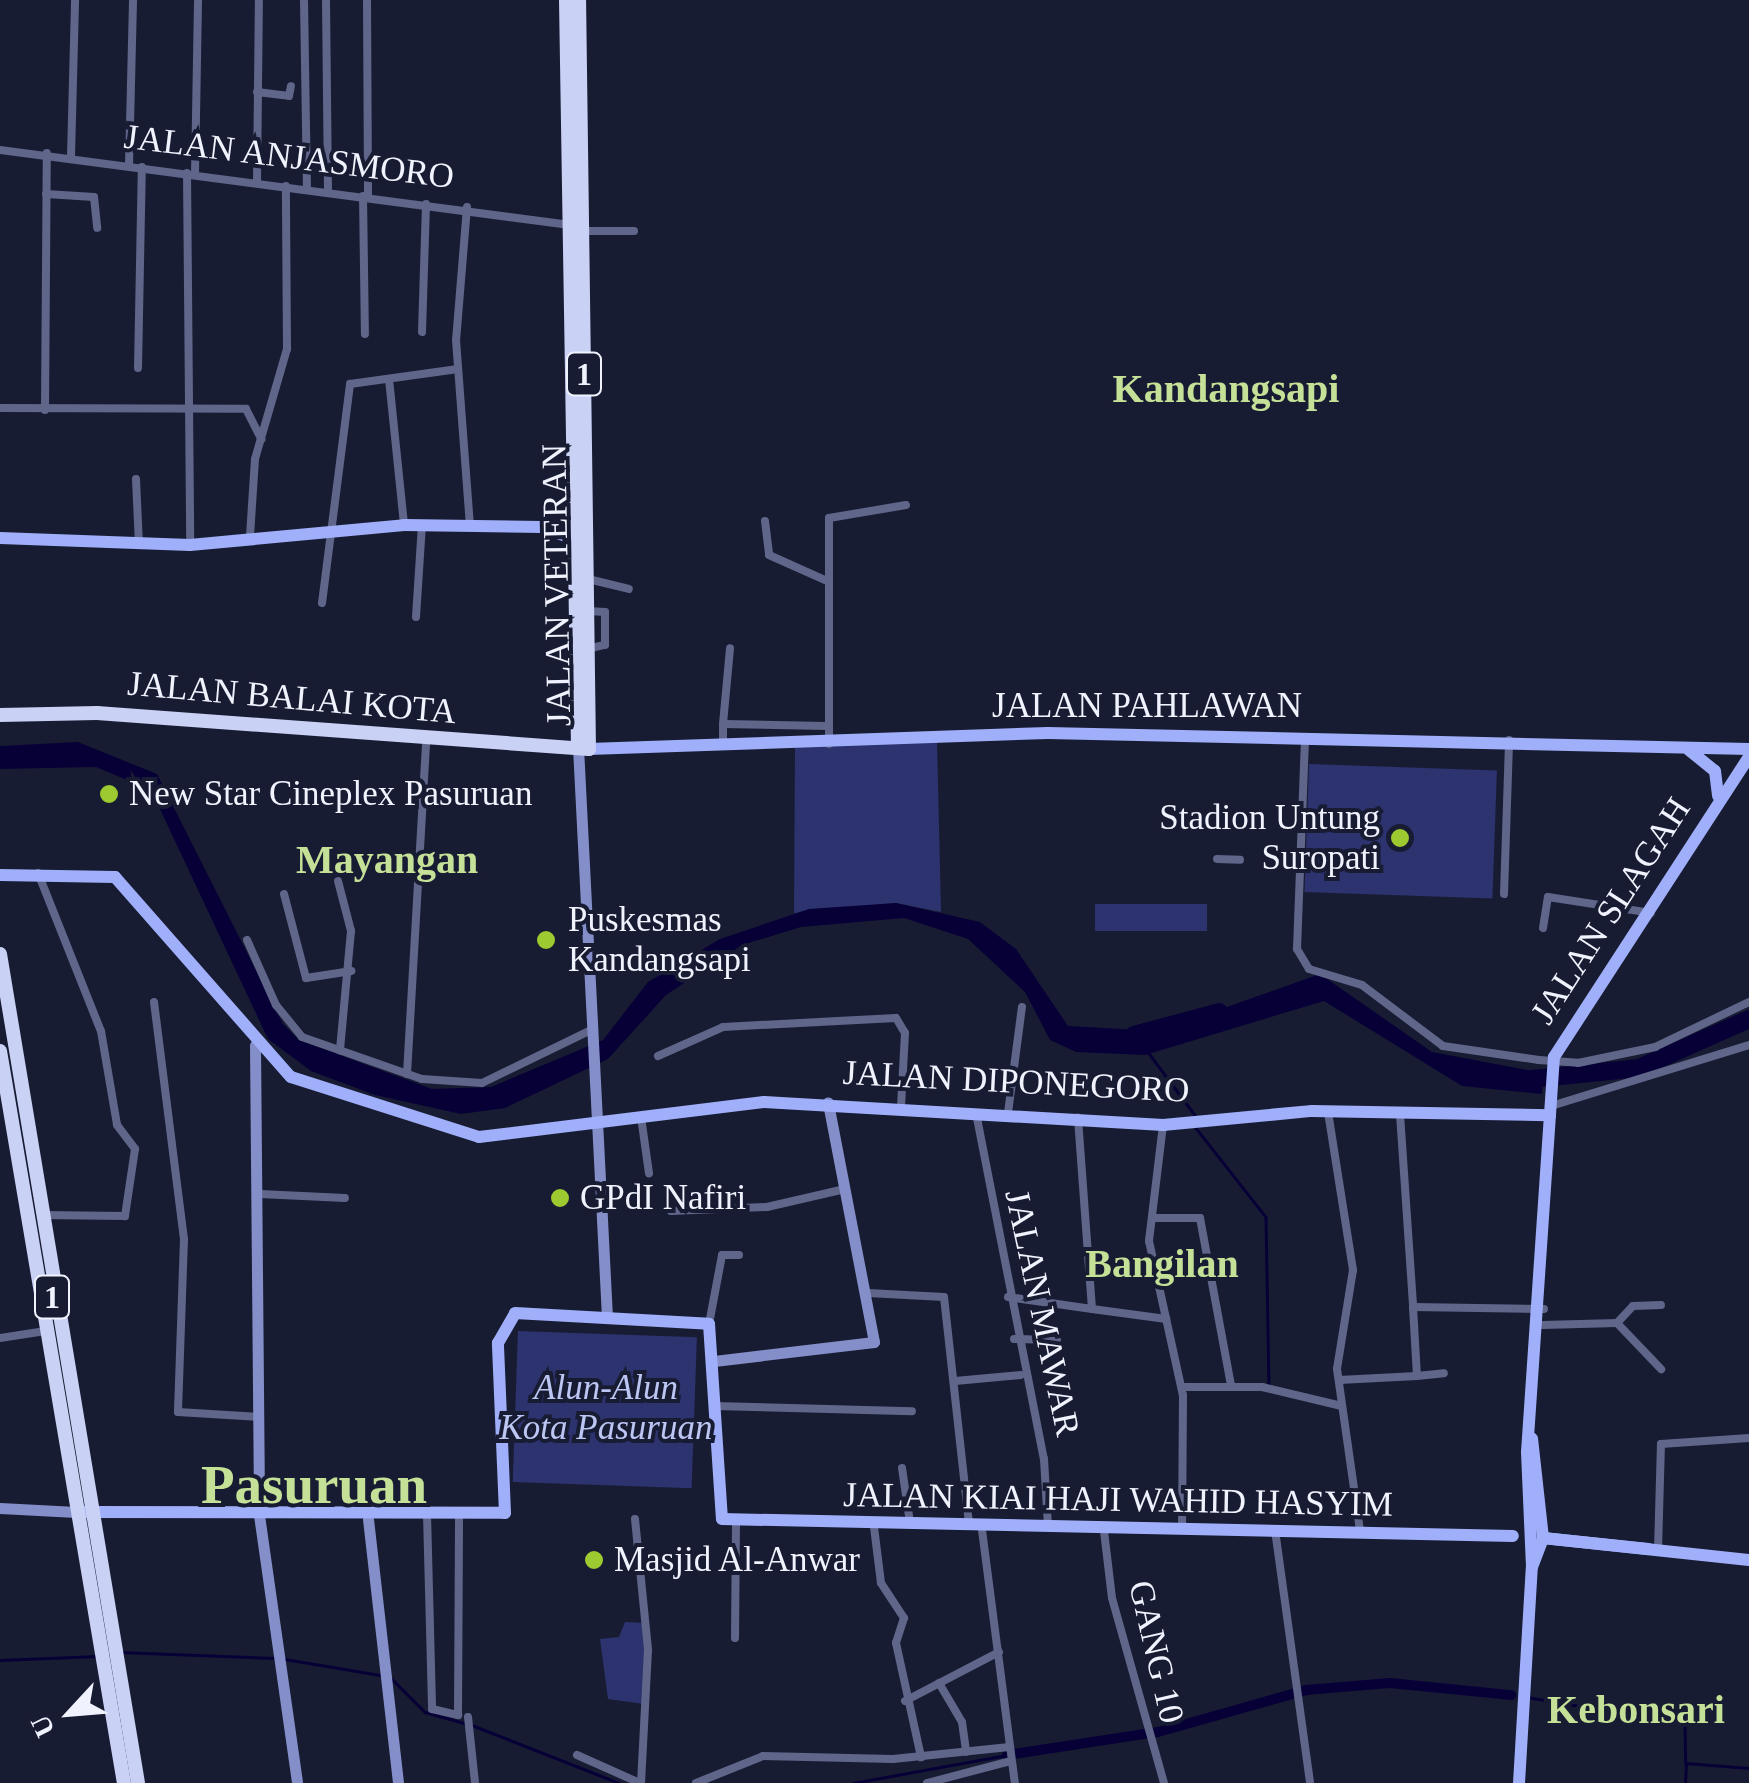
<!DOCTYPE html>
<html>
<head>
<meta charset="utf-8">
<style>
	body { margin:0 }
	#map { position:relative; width:1749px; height:1783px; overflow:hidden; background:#181c33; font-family:Georgia,serif }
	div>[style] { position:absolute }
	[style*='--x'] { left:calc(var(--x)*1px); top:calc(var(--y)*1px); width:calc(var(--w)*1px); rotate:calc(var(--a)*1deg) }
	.green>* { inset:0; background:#2c336f; transform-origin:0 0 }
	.water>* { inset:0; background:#070037 }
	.stream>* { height:2.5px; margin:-1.25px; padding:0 1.25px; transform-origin:1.25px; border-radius:1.25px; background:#070037 }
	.canal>* { height:10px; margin:-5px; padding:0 5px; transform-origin:5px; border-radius:5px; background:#070037 }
	.river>* { height:18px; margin:-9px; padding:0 9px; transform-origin:9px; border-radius:9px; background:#070037 }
	.street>* { height:8px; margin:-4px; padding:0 4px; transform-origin:4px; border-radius:4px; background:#5f668a }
	.secondary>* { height:11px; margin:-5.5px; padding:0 5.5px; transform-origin:5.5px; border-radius:5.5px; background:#848fc9 }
	.primary>* { height:12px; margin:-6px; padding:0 6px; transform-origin:6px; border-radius:6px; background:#a0affa }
	.highway>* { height:14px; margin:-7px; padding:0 7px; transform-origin:7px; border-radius:7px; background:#c9d1f5 }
	.dots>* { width:28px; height:28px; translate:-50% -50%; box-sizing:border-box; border:5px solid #181c33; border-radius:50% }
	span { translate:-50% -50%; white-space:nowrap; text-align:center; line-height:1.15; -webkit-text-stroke:8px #181c33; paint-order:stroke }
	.shield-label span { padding:2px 8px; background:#181c33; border:2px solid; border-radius:8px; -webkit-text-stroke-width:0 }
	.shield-label { font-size:32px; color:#f0f3fd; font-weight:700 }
	.street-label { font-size:35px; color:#f0f3fd }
	.poi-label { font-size:35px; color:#f0f3fd }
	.left { translate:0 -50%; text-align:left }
	.right { translate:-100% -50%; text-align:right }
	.park-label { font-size:35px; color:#bcc6f3; font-style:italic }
	.quarter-label { font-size:40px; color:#c5e097; font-weight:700 }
	.town-label { font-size:55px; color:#c5e097; font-weight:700 }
	.north { position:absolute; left:20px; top:1663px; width:100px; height:100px; -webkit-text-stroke:8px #181c33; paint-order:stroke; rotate:244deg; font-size:28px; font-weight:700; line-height:40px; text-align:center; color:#f0f3fd }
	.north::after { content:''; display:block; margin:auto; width:35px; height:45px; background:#f0f3fd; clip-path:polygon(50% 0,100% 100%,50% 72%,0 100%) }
</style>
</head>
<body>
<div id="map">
	<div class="green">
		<div style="clip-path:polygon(937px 741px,941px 912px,896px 903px,794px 913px,795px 747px)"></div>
		<div style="left:1309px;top:764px;width:188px;height:128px;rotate:2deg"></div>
		<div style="left:1095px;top:904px;width:112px;height:27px"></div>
		<div style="left:518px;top:1331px;width:179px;height:151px;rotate:2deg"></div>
		<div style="clip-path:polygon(625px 1622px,646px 1623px,644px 1704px,608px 1699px,600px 1639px,619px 1637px)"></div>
	</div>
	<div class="water">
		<div style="clip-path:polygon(78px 742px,157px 774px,283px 1024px,299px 1040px,432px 1089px,491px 1087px,603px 1040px,648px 982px,720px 939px,809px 909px,896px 903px,980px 922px,1016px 949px,1068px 1026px,1159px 1031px,1320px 974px,1432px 1052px,1543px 1073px,1542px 1094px,1462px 1086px,1324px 1001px,1145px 1055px,1076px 1052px,1050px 1040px,1025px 992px,968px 939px,904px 918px,801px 927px,742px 945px,666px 995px,608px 1059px,505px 1108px,461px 1114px,375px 1095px,311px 1071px,268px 1039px,151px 790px,96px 767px,0 769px,0 746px)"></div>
	</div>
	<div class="stream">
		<div style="--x:1148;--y:1052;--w:79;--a:53.3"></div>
		<div style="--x:1196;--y:1128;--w:113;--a:51.8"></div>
		<div style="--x:1266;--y:1217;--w:168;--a:89"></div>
		<div style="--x:120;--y:1652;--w:157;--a:2.2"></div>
		<div style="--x:285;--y:1659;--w:96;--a:9.6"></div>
		<div style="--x:0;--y:1660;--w:98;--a:-2.3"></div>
		<div style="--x:392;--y:1679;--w:47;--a:45"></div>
		<div style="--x:425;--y:1712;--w:41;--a:15.8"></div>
		<div style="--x:1527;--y:1697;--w:160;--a:9.7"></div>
		<div style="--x:1685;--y:1724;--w:39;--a:89"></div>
		<div style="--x:1686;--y:1763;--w:63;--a:4.5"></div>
		<div style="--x:472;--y:1725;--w:158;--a:21.5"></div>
		<div style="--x:853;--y:1783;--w:157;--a:-10.3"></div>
		<div style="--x:1685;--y:1783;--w:18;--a:-87"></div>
	</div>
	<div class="canal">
		<div style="--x:1007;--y:1755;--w:153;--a:-8.7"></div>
		<div style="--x:1158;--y:1732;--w:154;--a:-15.8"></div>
		<div style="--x:1306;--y:1690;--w:84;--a:-4.8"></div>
		<div style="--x:1390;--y:1683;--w:122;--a:5.7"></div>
	</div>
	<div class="river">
		<div style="--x:1134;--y:1035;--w:88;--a:-15.1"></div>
		<div style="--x:1521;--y:1080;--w:119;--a:-5.8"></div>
		<div style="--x:1639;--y:1068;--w:120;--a:-24"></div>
	</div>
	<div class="street">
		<div style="--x:304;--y:0;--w:188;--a:89.1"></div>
		<div style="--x:326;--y:0;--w:191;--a:89.4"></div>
		<div style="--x:367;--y:0;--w:196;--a:89.7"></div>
		<div style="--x:257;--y:92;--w:32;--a:7"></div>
		<div style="--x:289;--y:96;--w:10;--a:-79"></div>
		<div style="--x:0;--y:150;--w:575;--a:7.5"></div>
		<div style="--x:71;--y:156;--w:156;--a:-88.5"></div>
		<div style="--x:129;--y:165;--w:165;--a:-88.6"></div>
		<div style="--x:187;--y:173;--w:372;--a:89.5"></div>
		<div style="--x:195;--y:174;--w:174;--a:-89"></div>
		<div style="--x:257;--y:182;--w:182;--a:-89.4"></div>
		<div style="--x:46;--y:194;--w:48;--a:3.6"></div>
		<div style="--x:94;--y:197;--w:31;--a:84"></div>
		<div style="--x:363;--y:196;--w:138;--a:89.2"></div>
		<div style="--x:467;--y:207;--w:133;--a:94.7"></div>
		<div style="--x:456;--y:340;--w:187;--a:85.7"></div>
		<div style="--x:582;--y:231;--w:52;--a:0"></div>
		<div style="--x:422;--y:332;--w:128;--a:-88.2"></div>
		<div style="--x:138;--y:368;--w:201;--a:-88.9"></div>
		<div style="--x:389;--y:379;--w:147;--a:84.1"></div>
		<div style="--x:0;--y:408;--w:246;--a:0.2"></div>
		<div style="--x:246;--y:409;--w:34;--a:63"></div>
		<div style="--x:45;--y:410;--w:257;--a:-89.6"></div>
		<div style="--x:136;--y:479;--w:66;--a:87.4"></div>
		<div style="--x:765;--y:521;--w:34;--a:83"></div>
		<div style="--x:769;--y:555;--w:64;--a:24.1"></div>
		<div style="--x:250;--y:536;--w:77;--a:-86.3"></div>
		<div style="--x:255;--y:459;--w:115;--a:-73.8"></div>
		<div style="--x:287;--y:349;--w:163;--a:-90.4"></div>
		<div style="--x:588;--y:579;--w:42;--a:13.7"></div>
		<div style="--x:322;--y:603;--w:221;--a:-82.7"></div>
		<div style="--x:350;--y:384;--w:109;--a:-7.9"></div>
		<div style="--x:416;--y:617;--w:92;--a:-86.3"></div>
		<div style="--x:587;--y:649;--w:18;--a:-13"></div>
		<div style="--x:605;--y:645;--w:33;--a:-90"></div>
		<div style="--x:605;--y:612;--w:17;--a:-177"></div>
		<div style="--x:723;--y:724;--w:76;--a:-84.7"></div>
		<div style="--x:1305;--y:740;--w:209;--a:92.2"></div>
		<div style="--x:1297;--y:949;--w:23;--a:59"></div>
		<div style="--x:1309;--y:969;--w:55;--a:16.8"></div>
		<div style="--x:1362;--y:985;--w:101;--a:37"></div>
		<div style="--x:1443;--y:1046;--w:97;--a:8.3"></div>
		<div style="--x:1539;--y:1060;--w:39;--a:4"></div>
		<div style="--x:1578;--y:1063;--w:79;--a:-11.7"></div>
		<div style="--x:1655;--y:1047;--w:104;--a:-25.6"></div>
		<div style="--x:829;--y:744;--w:226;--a:-90"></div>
		<div style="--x:829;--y:518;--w:78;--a:-9.6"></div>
		<div style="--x:723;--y:746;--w:22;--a:-90"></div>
		<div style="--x:723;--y:724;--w:104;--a:1.1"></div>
		<div style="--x:1217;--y:859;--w:23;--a:2"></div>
		<div style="--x:380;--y:865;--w:42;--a:-6.8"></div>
		<div style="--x:38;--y:873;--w:170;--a:68.3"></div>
		<div style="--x:101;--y:1031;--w:95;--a:80.3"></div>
		<div style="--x:117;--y:1125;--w:30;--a:53"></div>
		<div style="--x:135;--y:1149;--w:68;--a:98.5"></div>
		<div style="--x:125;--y:1216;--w:84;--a:-179.3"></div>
		<div style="--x:338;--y:881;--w:52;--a:75.4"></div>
		<div style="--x:351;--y:931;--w:120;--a:95.3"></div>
		<div style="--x:284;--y:894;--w:87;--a:75.3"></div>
		<div style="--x:306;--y:978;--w:46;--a:-8.8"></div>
		<div style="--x:1504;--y:894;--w:154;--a:-88.1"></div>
		<div style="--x:1543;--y:928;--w:31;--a:-81"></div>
		<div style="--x:1548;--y:897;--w:104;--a:8.8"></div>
		<div style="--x:247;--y:940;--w:71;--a:66"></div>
		<div style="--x:276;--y:1005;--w:41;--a:50.9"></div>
		<div style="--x:302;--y:1037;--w:127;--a:19.3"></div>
		<div style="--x:422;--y:1079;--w:60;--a:3.8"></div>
		<div style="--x:482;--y:1083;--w:121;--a:-25.9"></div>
		<div style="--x:154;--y:1002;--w:239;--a:82.8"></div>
		<div style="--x:184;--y:1239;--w:173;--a:92"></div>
		<div style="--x:178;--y:1412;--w:81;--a:3.5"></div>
		<div style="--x:658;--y:1056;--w:71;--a:-24"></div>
		<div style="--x:723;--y:1027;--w:173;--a:-3"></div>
		<div style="--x:896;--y:1018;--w:17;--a:59"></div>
		<div style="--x:905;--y:1033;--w:74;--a:93.1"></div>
		<div style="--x:407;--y:1074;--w:334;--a:-86.7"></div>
		<div style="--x:1551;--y:1106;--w:207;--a:-17.1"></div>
		<div style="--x:1328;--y:1112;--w:160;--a:81"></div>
		<div style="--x:1353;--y:1270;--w:100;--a:99.2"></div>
		<div style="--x:1337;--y:1369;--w:164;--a:81.9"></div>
		<div style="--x:976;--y:1113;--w:353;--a:78.9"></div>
		<div style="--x:1044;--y:1459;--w:68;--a:86.6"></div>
		<div style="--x:1008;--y:1113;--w:107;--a:-82.5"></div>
		<div style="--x:1400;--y:1114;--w:193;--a:86.1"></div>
		<div style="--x:1413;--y:1307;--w:131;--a:0.9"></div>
		<div style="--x:641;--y:1117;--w:57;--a:81.9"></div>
		<div style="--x:1163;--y:1125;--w:117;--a:96.9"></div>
		<div style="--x:1149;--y:1241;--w:158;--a:77.6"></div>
		<div style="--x:1183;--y:1395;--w:135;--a:90.4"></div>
		<div style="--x:260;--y:1194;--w:85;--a:2.7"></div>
		<div style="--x:671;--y:1211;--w:96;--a:-2.4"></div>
		<div style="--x:767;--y:1207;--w:80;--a:-13"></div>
		<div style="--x:1153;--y:1218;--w:47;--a:0"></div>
		<div style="--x:1200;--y:1218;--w:171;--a:79.5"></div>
		<div style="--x:868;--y:1293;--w:76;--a:3"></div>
		<div style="--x:944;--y:1297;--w:229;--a:83.7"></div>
		<div style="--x:1008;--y:1297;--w:85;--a:8.1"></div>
		<div style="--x:1092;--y:1309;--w:192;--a:-94.2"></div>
		<div style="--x:1413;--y:1307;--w:69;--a:86.7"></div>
		<div style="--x:1417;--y:1376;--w:27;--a:-6"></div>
		<div style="--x:1092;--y:1309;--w:75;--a:7.7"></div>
		<div style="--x:1617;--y:1323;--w:23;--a:-47"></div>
		<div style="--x:1633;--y:1306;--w:28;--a:-2"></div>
		<div style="--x:709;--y:1324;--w:70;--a:-79.3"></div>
		<div style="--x:722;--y:1255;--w:17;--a:0"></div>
		<div style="--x:1543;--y:1325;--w:74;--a:-1.5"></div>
		<div style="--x:1617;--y:1323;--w:64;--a:46.3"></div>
		<div style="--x:0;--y:1338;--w:46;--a:-8.8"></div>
		<div style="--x:1014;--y:1339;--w:43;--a:1.3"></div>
		<div style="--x:1339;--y:1380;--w:78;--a:-2.9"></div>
		<div style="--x:955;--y:1381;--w:66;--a:-5.2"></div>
		<div style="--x:1182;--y:1387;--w:80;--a:0"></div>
		<div style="--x:1262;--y:1387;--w:82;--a:13.4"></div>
		<div style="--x:715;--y:1406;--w:197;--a:1.5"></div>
		<div style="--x:902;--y:1468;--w:56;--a:81.7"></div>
		<div style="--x:427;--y:1514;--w:195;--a:88.5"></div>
		<div style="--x:432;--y:1709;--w:27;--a:13"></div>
		<div style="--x:458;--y:1715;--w:202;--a:-89.7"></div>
		<div style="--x:635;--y:1519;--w:132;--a:84.3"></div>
		<div style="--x:648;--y:1650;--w:133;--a:93"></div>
		<div style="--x:874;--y:1527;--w:56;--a:82.9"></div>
		<div style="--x:881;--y:1583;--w:42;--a:56.7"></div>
		<div style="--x:904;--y:1618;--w:26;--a:108"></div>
		<div style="--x:896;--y:1643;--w:117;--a:77.6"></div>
		<div style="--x:982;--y:1530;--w:255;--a:82.6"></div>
		<div style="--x:1275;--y:1530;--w:255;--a:82.1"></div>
		<div style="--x:1104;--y:1531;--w:67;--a:83.2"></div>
		<div style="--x:1112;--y:1598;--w:192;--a:74.3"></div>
		<div style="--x:1658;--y:1550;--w:106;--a:-88.4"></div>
		<div style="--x:1661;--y:1444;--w:88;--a:-3.9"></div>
		<div style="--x:735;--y:1638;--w:117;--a:-89.5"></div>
		<div style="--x:939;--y:1683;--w:45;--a:59.5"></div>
		<div style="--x:962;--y:1722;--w:30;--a:82"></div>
		<div style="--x:905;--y:1701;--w:106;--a:-27.5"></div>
		<div style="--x:468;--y:1717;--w:66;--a:83.9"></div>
		<div style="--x:577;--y:1755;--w:69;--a:24"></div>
		<div style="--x:696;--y:1783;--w:72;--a:-21.9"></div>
		<div style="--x:763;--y:1756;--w:130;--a:1.3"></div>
		<div style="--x:893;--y:1759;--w:117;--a:-5.9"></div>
		<div style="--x:927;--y:1783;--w:87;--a:-14.7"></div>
	</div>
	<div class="secondary">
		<div style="--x:578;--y:747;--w:571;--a:87.09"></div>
		<div style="--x:255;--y:1045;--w:470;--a:89.5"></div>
		<div style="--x:259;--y:1515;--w:271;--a:81.9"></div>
		<div style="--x:714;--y:1361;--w:161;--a:-6.8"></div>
		<div style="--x:874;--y:1342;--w:244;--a:-100.9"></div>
		<div style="--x:0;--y:1508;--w:76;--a:3"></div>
		<div style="--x:368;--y:1519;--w:266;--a:83.5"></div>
	</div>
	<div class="primary">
		<div style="--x:0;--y:538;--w:190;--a:2.1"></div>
		<div style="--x:190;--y:545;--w:215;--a:-5.3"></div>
		<div style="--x:404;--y:525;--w:137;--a:0.8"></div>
		<div style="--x:541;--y:527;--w:37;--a:20"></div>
		<div style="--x:589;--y:749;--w:459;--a:-2"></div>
		<div style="--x:1048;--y:733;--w:701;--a:1.31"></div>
		<div style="--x:1689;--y:750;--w:33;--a:39"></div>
		<div style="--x:1715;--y:771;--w:25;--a:83"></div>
		<div style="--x:0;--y:875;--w:115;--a:1"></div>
		<div style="--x:115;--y:877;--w:266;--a:48.7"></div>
		<div style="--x:291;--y:1077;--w:197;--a:17.7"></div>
		<div style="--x:479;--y:1137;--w:287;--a:-7"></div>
		<div style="--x:764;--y:1102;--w:400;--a:3.3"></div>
		<div style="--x:1163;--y:1125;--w:150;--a:-5.4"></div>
		<div style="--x:1312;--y:1111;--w:238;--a:1"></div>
		<div style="--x:84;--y:1512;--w:421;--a:0.1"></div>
		<div style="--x:505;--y:1513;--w:170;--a:-92.4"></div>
		<div style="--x:498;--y:1343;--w:34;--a:-60"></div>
		<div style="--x:515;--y:1313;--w:194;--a:3.2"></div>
		<div style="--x:709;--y:1324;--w:195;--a:86.2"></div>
		<div style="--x:722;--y:1519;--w:791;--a:1.23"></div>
		<div style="--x:1543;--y:1538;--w:207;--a:6.1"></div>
		<div style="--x:1543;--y:1538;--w:106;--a:6"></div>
		<div style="--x:1532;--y:1567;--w:115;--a:-92.5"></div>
		<div style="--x:1527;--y:1452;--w:396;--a:-86.1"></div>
		<div style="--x:1554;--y:1057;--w:358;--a:-57"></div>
		<div style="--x:1519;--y:1783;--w:216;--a:-86.6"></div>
		<div style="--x:1532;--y:1567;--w:31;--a:-69"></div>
		<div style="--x:1543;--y:1538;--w:100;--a:-96.3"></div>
	</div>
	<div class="highway">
		<div style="--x:566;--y:0;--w:747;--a:89.08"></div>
		<div style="--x:0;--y:715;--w:97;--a:-1.2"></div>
		<div style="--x:97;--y:713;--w:493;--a:4.2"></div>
		<div style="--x:589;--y:749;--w:749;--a:-90.76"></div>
		<div style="--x:0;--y:954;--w:840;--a:80.55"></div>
		<div style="--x:0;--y:1051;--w:742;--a:80.39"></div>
	</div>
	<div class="dots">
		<div style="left:109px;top:794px;background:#9dca30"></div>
		<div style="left:1400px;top:838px;background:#9dca30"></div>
		<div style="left:546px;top:940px;background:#9dca30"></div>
		<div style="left:560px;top:1198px;background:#9dca30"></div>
		<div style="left:594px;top:1560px;background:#9dca30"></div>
	</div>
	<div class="shield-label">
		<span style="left:584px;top:374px">1</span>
		<span style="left:52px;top:1297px">1</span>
	</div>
	<div class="street-label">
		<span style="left:289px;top:157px;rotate:7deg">JALAN ANJASMORO</span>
		<span style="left:557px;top:585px;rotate:-91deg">JALAN VETERAN</span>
		<span style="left:292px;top:698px;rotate:5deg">JALAN BALAI KOTA</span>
		<span style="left:1147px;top:706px">JALAN PAHLAWAN</span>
		<span style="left:1611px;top:911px;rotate:-57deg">JALAN SLAGAH</span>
		<span style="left:1016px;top:1082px;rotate:3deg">JALAN DIPONEGORO</span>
		<span style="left:1042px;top:1313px;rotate:78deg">JALAN MAWAR</span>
		<span style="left:1118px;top:1500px;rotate:1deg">JALAN KIAI HAJI WAHID HASYIM</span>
		<span style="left:1156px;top:1652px;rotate:77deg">GANG 10</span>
	</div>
	<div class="poi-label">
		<span class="left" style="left:129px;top:794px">New Star Cineplex Pasuruan</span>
		<span class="right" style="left:1380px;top:838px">Stadion Untung<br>Suropati</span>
		<span class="left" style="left:568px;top:940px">Puskesmas<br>Kandangsapi</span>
		<span class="left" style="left:580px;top:1198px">GPdI Nafiri</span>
		<span class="left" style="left:614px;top:1560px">Masjid Al-Anwar</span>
	</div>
	<div class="park-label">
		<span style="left:606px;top:1408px">Alun-Alun<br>Kota Pasuruan</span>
	</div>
	<div class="quarter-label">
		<span style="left:1226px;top:389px">Kandangsapi</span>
		<span style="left:387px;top:860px">Mayangan</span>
		<span style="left:1162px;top:1264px">Bangilan</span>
		<span style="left:1636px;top:1710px">Kebonsari</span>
	</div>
	<div class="town-label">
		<span style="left:314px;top:1485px">Pasuruan</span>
	</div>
	<div class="north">U</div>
</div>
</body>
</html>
